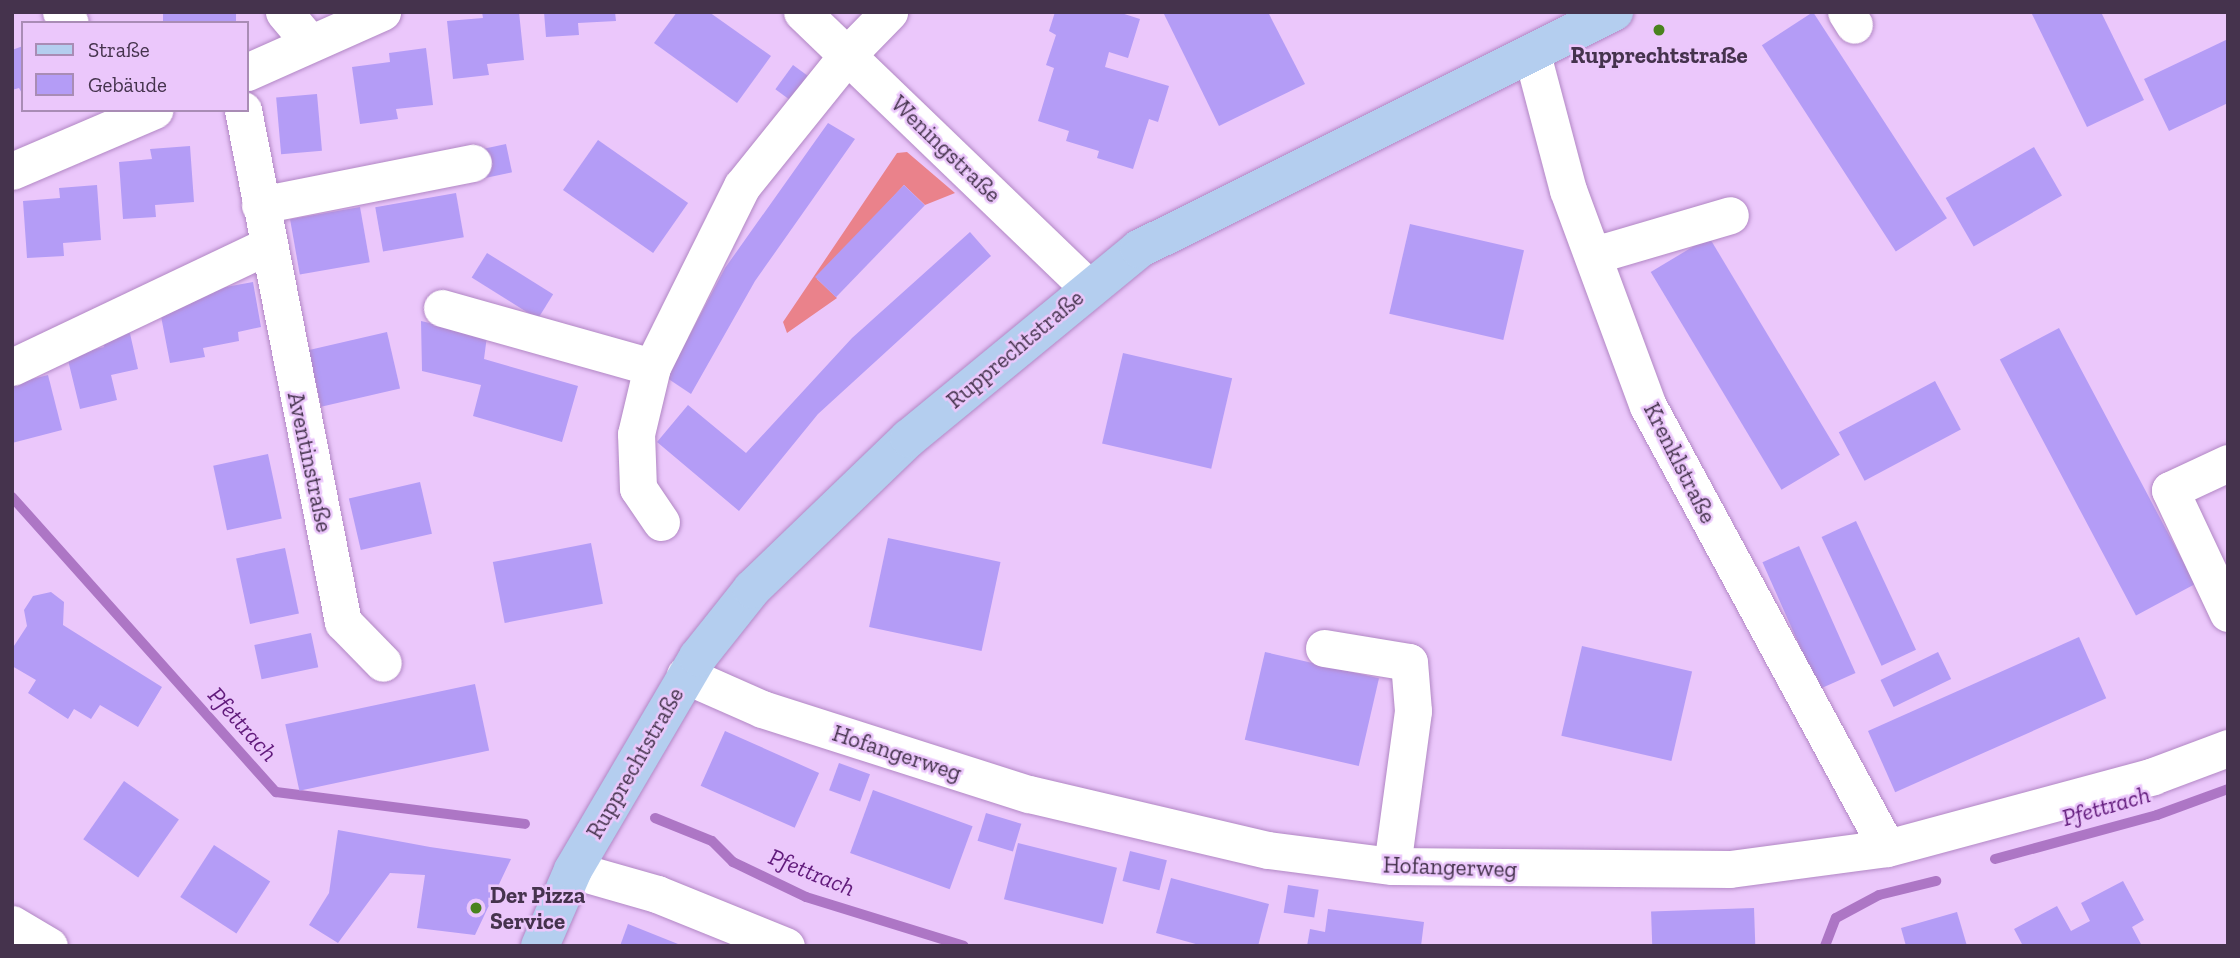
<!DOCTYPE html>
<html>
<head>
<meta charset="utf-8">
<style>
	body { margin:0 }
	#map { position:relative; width:2240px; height:958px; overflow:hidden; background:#ebc7fb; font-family:"Zilla Slab",serif }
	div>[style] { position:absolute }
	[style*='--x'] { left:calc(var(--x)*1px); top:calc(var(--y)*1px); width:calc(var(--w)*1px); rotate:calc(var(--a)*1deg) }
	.green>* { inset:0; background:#ea828b }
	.stream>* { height:10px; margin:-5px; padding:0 5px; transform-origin:5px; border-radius:5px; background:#ad76c5 }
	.building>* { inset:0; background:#b49cf6; transform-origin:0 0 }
	.roads { filter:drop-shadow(0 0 2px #b187c4) drop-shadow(0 0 2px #b187c4) }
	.minor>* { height:37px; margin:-18.5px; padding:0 18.5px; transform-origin:18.5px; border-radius:18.5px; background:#fff }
	.major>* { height:38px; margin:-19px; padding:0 19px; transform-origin:19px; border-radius:19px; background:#b4ceef }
	.dots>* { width:19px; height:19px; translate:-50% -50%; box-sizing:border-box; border:4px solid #ebc7fb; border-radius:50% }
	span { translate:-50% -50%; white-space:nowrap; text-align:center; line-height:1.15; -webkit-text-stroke:5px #ebc7fb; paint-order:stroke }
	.poi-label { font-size:23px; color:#45334d; font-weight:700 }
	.left { translate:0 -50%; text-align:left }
	.street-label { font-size:23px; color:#45334d }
	.water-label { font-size:24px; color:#611a7b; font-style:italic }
	.frame { position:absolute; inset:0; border:14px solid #45334d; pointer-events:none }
	.legend { position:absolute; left:21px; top:21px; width:228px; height:91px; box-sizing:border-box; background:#ebc7fb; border:2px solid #a98cb5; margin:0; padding:9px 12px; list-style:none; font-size:21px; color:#45334d }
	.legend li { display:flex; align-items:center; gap:14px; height:35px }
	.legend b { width:35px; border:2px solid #a98cb5 }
</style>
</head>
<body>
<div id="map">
	<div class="green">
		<div style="clip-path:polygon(907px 152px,955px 193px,925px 205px,904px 185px,817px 279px,837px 298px,787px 333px,783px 322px,897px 153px)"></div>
	</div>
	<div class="stream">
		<div style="--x:12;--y:497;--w:396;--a:48.2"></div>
		<div style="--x:276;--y:792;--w:251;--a:7.3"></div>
		<div style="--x:655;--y:818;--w:61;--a:22"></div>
		<div style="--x:712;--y:841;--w:30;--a:45"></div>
		<div style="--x:733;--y:862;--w:81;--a:25.6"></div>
		<div style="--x:806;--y:897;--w:165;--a:17.2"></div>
		<div style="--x:1995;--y:859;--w:168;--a:-15.2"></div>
		<div style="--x:2157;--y:815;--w:76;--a:-20.1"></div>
		<div style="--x:1825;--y:946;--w:30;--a:-69"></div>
		<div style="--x:1836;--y:918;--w:49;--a:-28.1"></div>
		<div style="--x:1879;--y:895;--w:59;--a:-13.8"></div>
	</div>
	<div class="building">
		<div style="left:163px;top:12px;width:73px;height:12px"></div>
		<div style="clip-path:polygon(482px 12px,519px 12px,524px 60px,487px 64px,489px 75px,453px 79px,447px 21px,483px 18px)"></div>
		<div style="clip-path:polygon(544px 12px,615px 12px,616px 21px,578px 23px,579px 35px,546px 37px)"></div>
		<div style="clip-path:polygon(677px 12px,709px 12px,771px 56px,737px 103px,654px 43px)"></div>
		<div style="clip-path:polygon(1055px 12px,1118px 12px,1140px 19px,1128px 58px,1109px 52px,1105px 67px,1169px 86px,1158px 122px,1149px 119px,1133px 169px,1097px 158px,1099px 151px,1066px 141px,1069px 131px,1038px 121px,1054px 68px,1046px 65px,1056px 35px,1049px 31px)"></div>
		<div style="clip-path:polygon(1163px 12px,1268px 12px,1305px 84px,1219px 126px)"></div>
		<div style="left:1813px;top:12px;width:246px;height:61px;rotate:57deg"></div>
		<div style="clip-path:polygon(2031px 12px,2101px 12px,2144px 100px,2087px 127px)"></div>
		<div style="clip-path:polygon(2228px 39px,2228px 103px,2169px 131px,2144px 79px)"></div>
		<div style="clip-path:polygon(23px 46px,23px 95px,19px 88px,12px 90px,12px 50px)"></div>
		<div style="clip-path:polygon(426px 48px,433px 105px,396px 109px,398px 119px,360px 124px,352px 67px,390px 62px,389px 53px)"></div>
		<div style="left:793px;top:65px;width:19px;height:30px;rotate:36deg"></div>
		<div style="left:317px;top:94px;width:57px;height:41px;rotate:85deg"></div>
		<div style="clip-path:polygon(828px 123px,855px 139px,755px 281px,691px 394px,667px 378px,725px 268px)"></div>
		<div style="left:598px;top:140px;width:110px;height:61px;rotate:35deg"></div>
		<div style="left:506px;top:144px;width:29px;height:31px;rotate:78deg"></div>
		<div style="clip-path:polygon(190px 146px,194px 202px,155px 205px,156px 217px,123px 219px,119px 162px,152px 159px,150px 149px)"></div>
		<div style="left:2034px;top:147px;width:56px;height:102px;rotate:60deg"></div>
		<div style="clip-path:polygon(97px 185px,101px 240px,63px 243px,64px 256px,27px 258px,23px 201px,60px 198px,59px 188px)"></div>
		<div style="left:904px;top:185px;width:29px;height:128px;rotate:44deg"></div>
		<div style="left:456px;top:193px;width:45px;height:82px;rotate:80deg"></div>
		<div style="left:360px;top:207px;width:56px;height:71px;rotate:80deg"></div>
		<div style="left:1410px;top:224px;width:117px;height:92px;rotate:13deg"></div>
		<div style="clip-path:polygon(970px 232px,991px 256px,818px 414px,739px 511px,657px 442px,688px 405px,746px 453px,852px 338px)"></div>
		<div style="left:1709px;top:237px;width:254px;height:68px;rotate:59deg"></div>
		<div style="left:487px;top:253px;width:78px;height:29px;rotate:32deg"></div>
		<div style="clip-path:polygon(253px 282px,261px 327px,238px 332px,239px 341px,203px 348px,205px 357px,170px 363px,160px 311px,185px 306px,182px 295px)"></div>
		<div style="clip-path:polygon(421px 321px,487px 336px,484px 359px,578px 386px,562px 442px,473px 416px,481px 385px,422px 371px)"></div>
		<div style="left:2059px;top:328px;width:290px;height:67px;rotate:62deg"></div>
		<div style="clip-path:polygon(129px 329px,138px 369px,111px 375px,117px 400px,80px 409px,67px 356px,104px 347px,101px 336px)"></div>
		<div style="left:387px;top:332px;width:58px;height:81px;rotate:77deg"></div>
		<div style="left:1123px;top:353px;width:112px;height:93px;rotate:13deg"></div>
		<div style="clip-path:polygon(48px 375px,62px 430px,12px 443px,12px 384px)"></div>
		<div style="left:1935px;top:381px;width:55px;height:109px;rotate:62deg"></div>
		<div style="left:268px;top:454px;width:66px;height:56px;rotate:78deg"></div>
		<div style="left:420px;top:482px;width:53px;height:73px;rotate:77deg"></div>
		<div style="left:1856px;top:521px;width:142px;height:38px;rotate:65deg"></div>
		<div style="left:888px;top:538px;width:115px;height:91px;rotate:12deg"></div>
		<div style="left:591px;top:543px;width:62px;height:100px;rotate:79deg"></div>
		<div style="left:1799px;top:546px;width:139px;height:40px;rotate:66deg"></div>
		<div style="left:285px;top:548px;width:67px;height:50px;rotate:78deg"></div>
		<div style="clip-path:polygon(51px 592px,64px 602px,63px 625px,162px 687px,138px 727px,100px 705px,91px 719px,74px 709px,68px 719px,28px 693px,36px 680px,12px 666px,12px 649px,27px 626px,24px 610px,33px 596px)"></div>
		<div style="left:311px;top:633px;width:35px;height:58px;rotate:78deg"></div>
		<div style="left:2079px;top:637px;width:67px;height:231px;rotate:66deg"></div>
		<div style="left:1582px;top:646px;width:113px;height:92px;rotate:13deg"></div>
		<div style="left:1265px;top:652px;width:117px;height:90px;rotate:13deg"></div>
		<div style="left:1938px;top:652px;width:30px;height:64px;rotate:64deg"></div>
		<div style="left:475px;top:684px;width:68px;height:194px;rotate:78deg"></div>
		<div style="left:725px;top:731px;width:103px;height:60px;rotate:24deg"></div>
		<div style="left:839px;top:763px;width:33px;height:29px;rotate:20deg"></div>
		<div style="left:124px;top:781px;width:67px;height:71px;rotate:35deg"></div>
		<div style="left:873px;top:790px;width:106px;height:67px;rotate:20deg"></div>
		<div style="left:986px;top:813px;width:37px;height:29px;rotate:17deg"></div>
		<div style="clip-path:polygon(338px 830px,430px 847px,511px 859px,475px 935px,417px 928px,425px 875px,390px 873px,338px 943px,309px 925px,329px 893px)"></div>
		<div style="left:1018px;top:843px;width:102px;height:58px;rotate:14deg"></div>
		<div style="left:214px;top:845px;width:67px;height:62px;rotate:33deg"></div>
		<div style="left:1130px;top:851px;width:38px;height:31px;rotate:14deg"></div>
		<div style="clip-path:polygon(1171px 878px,1269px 904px,1258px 946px,1203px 946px,1156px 933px)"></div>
		<div style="clip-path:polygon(2123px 881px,2144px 920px,2132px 927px,2142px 946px,2023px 946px,2014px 929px,2057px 906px,2071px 931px,2090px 921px,2081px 903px)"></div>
		<div style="left:1288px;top:885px;width:31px;height:28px;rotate:9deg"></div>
		<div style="left:1754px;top:908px;width:38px;height:103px;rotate:88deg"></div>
		<div style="clip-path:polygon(1328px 909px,1424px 922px,1421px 946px,1307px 946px,1310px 929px,1325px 932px)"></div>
		<div style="clip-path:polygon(1957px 912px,1967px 946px,1906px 946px,1901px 928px)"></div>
		<div style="clip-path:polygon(628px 924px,683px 946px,620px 946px)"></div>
	</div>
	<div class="roads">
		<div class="minor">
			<div style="--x:61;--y:12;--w:14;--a:51"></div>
			<div style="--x:284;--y:12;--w:40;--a:50"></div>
			<div style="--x:802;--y:12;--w:397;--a:43.9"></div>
			<div style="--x:1846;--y:12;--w:15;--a:58"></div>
			<div style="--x:1532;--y:54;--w:141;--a:75.2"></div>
			<div style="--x:1568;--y:190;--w:230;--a:69.7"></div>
			<div style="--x:1648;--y:406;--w:502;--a:61.6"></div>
			<div style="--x:247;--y:72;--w:148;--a:-24"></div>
			<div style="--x:243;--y:110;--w:522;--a:78.95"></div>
			<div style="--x:343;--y:622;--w:57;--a:45.7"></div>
			<div style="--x:12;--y:171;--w:155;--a:-23.2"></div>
			<div style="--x:260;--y:205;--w:217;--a:-11.2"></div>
			<div style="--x:1596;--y:259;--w:14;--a:-34"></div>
			<div style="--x:1608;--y:251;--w:127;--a:-16.4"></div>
			<div style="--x:442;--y:308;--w:218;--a:15.7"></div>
			<div style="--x:12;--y:367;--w:282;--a:-25.4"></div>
			<div style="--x:2228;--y:463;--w:64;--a:155"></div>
			<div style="--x:2170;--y:490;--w:136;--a:64.8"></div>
			<div style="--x:661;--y:522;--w:41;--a:-124.1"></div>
			<div style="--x:638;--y:488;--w:54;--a:-92.1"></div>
			<div style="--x:636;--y:434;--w:69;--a:-76.6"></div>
			<div style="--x:652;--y:367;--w:202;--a:-63.6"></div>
			<div style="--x:742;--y:186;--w:169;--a:-51.2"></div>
			<div style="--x:848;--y:54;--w:59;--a:-45.7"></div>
			<div style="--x:1324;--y:648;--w:86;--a:9.4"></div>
			<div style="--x:1409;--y:662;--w:49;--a:85.3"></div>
			<div style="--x:1413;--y:711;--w:156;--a:97.7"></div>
			<div style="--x:685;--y:675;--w:84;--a:23.8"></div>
			<div style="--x:762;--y:709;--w:280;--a:17.7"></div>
			<div style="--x:1029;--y:794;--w:245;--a:13.2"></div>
			<div style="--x:1268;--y:850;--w:125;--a:7.4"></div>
			<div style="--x:1392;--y:866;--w:338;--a:0.5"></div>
			<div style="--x:1730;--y:869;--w:158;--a:-7.6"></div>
			<div style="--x:1887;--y:848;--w:276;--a:-15.1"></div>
			<div style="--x:2153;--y:776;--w:80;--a:-20.5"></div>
			<div style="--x:573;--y:870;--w:87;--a:15.9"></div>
			<div style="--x:657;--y:894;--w:139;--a:22"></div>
			<div style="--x:12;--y:924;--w:43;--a:30.7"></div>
		</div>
		<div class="major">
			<div style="--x:540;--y:946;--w:83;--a:-66.5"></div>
			<div style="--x:573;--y:870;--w:247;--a:-59.6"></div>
			<div style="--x:698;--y:657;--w:87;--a:-51.5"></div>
			<div style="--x:752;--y:589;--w:218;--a:-43.9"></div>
			<div style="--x:909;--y:438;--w:298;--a:-39.4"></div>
			<div style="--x:1139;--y:249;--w:531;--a:-26.52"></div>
		</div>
	</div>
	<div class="dots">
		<div style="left:1659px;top:30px;background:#49831e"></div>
		<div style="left:476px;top:908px;background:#49831e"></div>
	</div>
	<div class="poi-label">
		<span style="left:1659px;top:55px">Rupprechtstraße</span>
		<span class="left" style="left:490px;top:908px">Der Pizza<br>Service</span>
	</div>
	<div class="street-label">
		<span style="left:946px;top:149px;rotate:44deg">Weningstraße</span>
		<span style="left:1015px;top:349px;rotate:-40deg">Rupprechtstraße</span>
		<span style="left:310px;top:462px;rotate:78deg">Aventinstraße</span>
		<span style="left:1680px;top:463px;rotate:63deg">Krenklstraße</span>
		<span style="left:897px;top:753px;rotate:18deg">Hofangerweg</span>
		<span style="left:635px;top:763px;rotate:-60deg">Rupprechtstraße</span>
		<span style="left:1450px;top:867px;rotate:2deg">Hofangerweg</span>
	</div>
	<div class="water-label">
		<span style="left:243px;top:724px;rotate:48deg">Pfettrach</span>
		<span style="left:2106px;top:806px;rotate:-16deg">Pfettrach</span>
		<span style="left:812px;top:872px;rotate:22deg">Pfettrach</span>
	</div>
	<div class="frame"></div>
	<ul class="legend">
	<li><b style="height:9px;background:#b4ceef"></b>Straße</li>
	<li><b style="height:19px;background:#b49cf6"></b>Gebäude</li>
	</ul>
</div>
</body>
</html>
